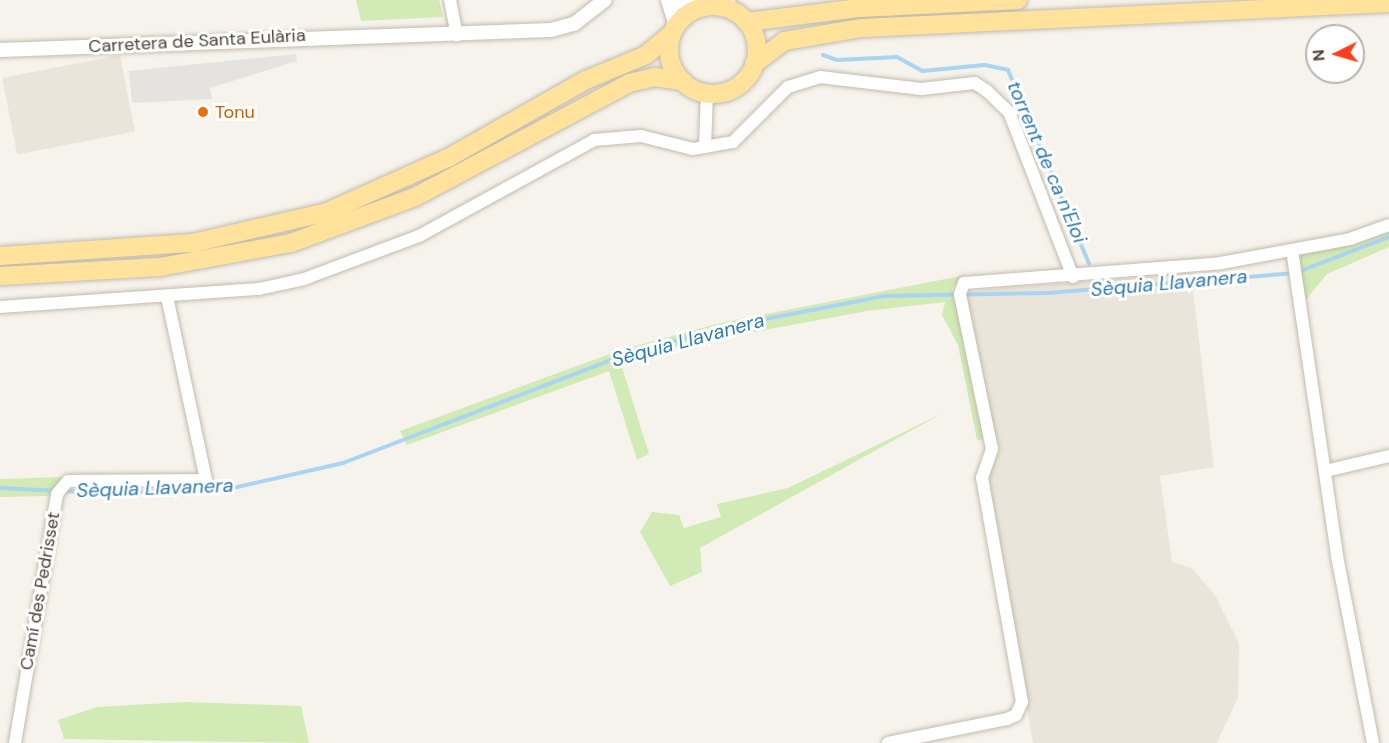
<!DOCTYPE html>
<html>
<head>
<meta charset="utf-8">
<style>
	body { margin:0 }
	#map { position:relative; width:1389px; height:743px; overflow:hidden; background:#f6f3ec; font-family:"DM Sans",sans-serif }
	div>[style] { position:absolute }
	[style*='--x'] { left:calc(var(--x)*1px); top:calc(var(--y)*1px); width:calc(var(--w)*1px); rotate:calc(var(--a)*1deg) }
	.residential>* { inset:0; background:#eae5da; transform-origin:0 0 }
	.green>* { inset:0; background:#d2eab5 }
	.parking>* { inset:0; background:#e5e3e0 }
	.stream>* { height:4px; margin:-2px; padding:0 2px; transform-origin:2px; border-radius:2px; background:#a9d4f2 }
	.roads { filter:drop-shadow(0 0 2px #c2bbae) drop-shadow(0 0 2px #c2bbae) }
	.minor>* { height:12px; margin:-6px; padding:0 6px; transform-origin:6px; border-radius:6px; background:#fff }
	.tertiary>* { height:14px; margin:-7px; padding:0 7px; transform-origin:7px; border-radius:7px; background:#fff }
	.primary>* { height:18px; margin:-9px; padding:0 9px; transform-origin:9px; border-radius:9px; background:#ffe39c }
	.primary>.ring { margin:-9px; padding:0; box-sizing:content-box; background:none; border:18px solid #ffe39c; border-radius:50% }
	.dots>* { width:16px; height:16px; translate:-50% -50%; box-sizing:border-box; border:3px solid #fff; border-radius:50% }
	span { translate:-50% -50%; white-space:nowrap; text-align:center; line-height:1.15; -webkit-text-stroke:6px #fff; paint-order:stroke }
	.street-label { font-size:18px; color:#4b4439 }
	.food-label { font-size:18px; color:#c56008 }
	.left { translate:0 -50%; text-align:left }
	.water-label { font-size:20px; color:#2e7ab2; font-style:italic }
	.north { position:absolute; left:1305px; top:24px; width:60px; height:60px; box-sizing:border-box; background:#fff; border:2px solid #b7b4b0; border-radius:50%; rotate:265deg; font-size:16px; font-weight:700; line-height:24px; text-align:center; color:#4b4439 }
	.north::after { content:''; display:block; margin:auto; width:21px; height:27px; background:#fc3f1d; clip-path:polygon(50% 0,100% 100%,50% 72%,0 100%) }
</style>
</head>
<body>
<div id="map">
	<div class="residential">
		<div style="left:120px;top:55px;width:78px;height:120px;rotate:79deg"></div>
		<div style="clip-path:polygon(1191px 273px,1214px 467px,1160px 476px,1172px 562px,1192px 568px,1215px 595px,1239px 643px,1238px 697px,1217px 743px,1033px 743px,987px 476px,996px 453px,966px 299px,970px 291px)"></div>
	</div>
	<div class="green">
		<div style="clip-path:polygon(356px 0,439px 0,443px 17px,361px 21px)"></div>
		<div style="clip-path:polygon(1389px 229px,1389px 247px,1327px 274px,1303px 303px,1297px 253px)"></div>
		<div style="clip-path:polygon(966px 275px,952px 288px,985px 439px,977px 440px,958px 345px,942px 315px,945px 302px,867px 311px,674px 347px,621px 364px,649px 454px,637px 460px,609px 371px,407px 445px,400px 431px,618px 351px,720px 323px)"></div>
		<div style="clip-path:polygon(943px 413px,700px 548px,702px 572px,670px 586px,640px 532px,652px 512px,679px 515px,684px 528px,721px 517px,717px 504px,788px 488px)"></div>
		<div style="clip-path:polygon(64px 477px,50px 496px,0 497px,0 479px)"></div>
		<div style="clip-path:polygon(186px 702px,301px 706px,309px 743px,64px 739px,58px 720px,97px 707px)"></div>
	</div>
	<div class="parking">
		<div style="clip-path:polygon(296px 54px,297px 61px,210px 88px,212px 99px,132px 103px,129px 71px)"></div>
	</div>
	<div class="stream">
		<div style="--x:823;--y:55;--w:15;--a:20"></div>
		<div style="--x:837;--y:60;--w:60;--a:-2.9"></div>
		<div style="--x:897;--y:57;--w:29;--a:29"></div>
		<div style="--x:922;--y:71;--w:63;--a:-5.4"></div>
		<div style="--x:985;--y:65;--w:24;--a:12"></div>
		<div style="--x:1008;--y:70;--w:210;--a:67.3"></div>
		<div style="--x:0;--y:488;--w:103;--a:2.8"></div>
		<div style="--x:103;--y:493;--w:130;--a:-2.2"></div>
		<div style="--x:233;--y:488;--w:113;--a:-12.8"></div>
		<div style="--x:343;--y:463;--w:307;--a:-21"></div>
		<div style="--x:630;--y:353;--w:108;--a:-15.1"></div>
		<div style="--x:734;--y:325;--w:154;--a:-10.9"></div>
		<div style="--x:885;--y:296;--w:162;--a:-1.1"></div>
		<div style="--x:1047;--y:293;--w:249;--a:-4.6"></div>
		<div style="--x:1295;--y:273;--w:101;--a:-21"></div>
	</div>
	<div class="roads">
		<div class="minor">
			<div style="--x:450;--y:0;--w:36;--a:79"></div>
			<div style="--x:705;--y:147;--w:54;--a:-87.9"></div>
			<div style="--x:1292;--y:250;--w:309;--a:81.6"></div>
			<div style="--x:1337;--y:556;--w:190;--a:79.1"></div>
			<div style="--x:0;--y:307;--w:260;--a:-4"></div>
			<div style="--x:259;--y:289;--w:46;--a:-12.5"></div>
			<div style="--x:304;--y:279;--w:123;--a:-20.5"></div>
			<div style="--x:419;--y:236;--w:200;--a:-28.7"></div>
			<div style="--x:594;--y:140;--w:47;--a:-4.9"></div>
			<div style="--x:641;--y:136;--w:54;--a:14"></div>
			<div style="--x:693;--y:149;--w:41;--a:-9.9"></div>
			<div style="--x:733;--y:142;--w:78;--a:-45"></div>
			<div style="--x:788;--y:87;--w:34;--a:-17"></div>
			<div style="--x:820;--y:77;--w:102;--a:6.8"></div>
			<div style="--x:921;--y:89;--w:54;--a:-6.3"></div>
			<div style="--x:975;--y:83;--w:14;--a:34"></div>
			<div style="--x:987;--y:91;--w:30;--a:44"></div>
			<div style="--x:1009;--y:112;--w:177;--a:68.8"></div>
			<div style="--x:1325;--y:471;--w:66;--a:-13.2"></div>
			<div style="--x:15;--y:743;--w:253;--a:-80.4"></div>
			<div style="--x:57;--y:494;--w:17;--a:-50"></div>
			<div style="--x:68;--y:481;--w:138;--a:-0.4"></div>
			<div style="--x:206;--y:480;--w:188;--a:-102"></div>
			<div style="--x:888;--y:743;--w:121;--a:-11.4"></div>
			<div style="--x:1007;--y:719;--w:10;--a:-24"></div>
			<div style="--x:1016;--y:715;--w:14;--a:-65"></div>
			<div style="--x:1022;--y:702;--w:228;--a:-100.1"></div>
			<div style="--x:982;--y:478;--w:31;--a:-71"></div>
			<div style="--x:992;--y:449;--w:158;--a:-101.7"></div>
			<div style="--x:960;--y:294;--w:12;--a:-70"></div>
			<div style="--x:964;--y:283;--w:258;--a:-4.4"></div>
			<div style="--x:1221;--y:263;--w:131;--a:-10.5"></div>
			<div style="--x:1350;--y:239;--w:41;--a:-19.7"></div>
		</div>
		<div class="tertiary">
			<div style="--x:668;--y:0;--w:27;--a:73"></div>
			<div style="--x:674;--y:0;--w:26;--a:18"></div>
			<div style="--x:727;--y:0;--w:11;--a:68"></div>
			<div style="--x:0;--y:50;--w:551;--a:-2.08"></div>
			<div style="--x:551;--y:30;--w:24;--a:-15"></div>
			<div style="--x:574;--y:24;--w:39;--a:-38"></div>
		</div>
		<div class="primary">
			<div class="ring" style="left:669px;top:6px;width:70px;height:70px"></div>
			<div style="--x:747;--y:22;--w:114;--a:-7.1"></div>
			<div style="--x:860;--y:8;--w:158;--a:-2.9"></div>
			<div style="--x:754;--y:64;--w:38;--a:-37"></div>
			<div style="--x:784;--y:41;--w:79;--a:-9.5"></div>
			<div style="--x:862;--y:28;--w:528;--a:-2.72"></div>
			<div style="--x:0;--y:256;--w:193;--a:-3.9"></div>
			<div style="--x:193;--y:243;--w:138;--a:-13"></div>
			<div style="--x:327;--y:212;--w:133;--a:-24.1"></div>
			<div style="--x:448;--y:158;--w:159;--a:-29.5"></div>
			<div style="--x:586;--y:80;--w:65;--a:-22.6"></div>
			<div style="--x:646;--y:55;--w:34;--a:-40"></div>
			<div style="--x:0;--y:276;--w:160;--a:-3.2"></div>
			<div style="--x:160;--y:267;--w:133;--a:-10.4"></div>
			<div style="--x:291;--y:243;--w:132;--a:-20.4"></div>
			<div style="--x:415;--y:197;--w:242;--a:-28"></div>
			<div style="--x:629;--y:83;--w:26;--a:-13"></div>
			<div style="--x:654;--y:77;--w:29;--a:8"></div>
		</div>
	</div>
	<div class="dots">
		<div style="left:203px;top:112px;background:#e8710a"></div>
	</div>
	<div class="street-label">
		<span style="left:197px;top:41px;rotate:-3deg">Carretera de Santa Eulària</span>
		<span style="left:40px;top:591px;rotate:-80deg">Camí des Pedrisset</span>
	</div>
	<div class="food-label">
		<span class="left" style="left:215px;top:112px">Tonu</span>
	</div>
	<div class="water-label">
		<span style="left:1047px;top:162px;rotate:67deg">torrent de ca n'Eloi</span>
		<span style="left:1169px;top:283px;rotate:-5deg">Sèquia Llavanera</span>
		<span style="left:688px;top:340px;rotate:-15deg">Sèquia Llavanera</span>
		<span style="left:155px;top:488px;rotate:-2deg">Sèquia Llavanera</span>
	</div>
	<div class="north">N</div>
</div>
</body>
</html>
